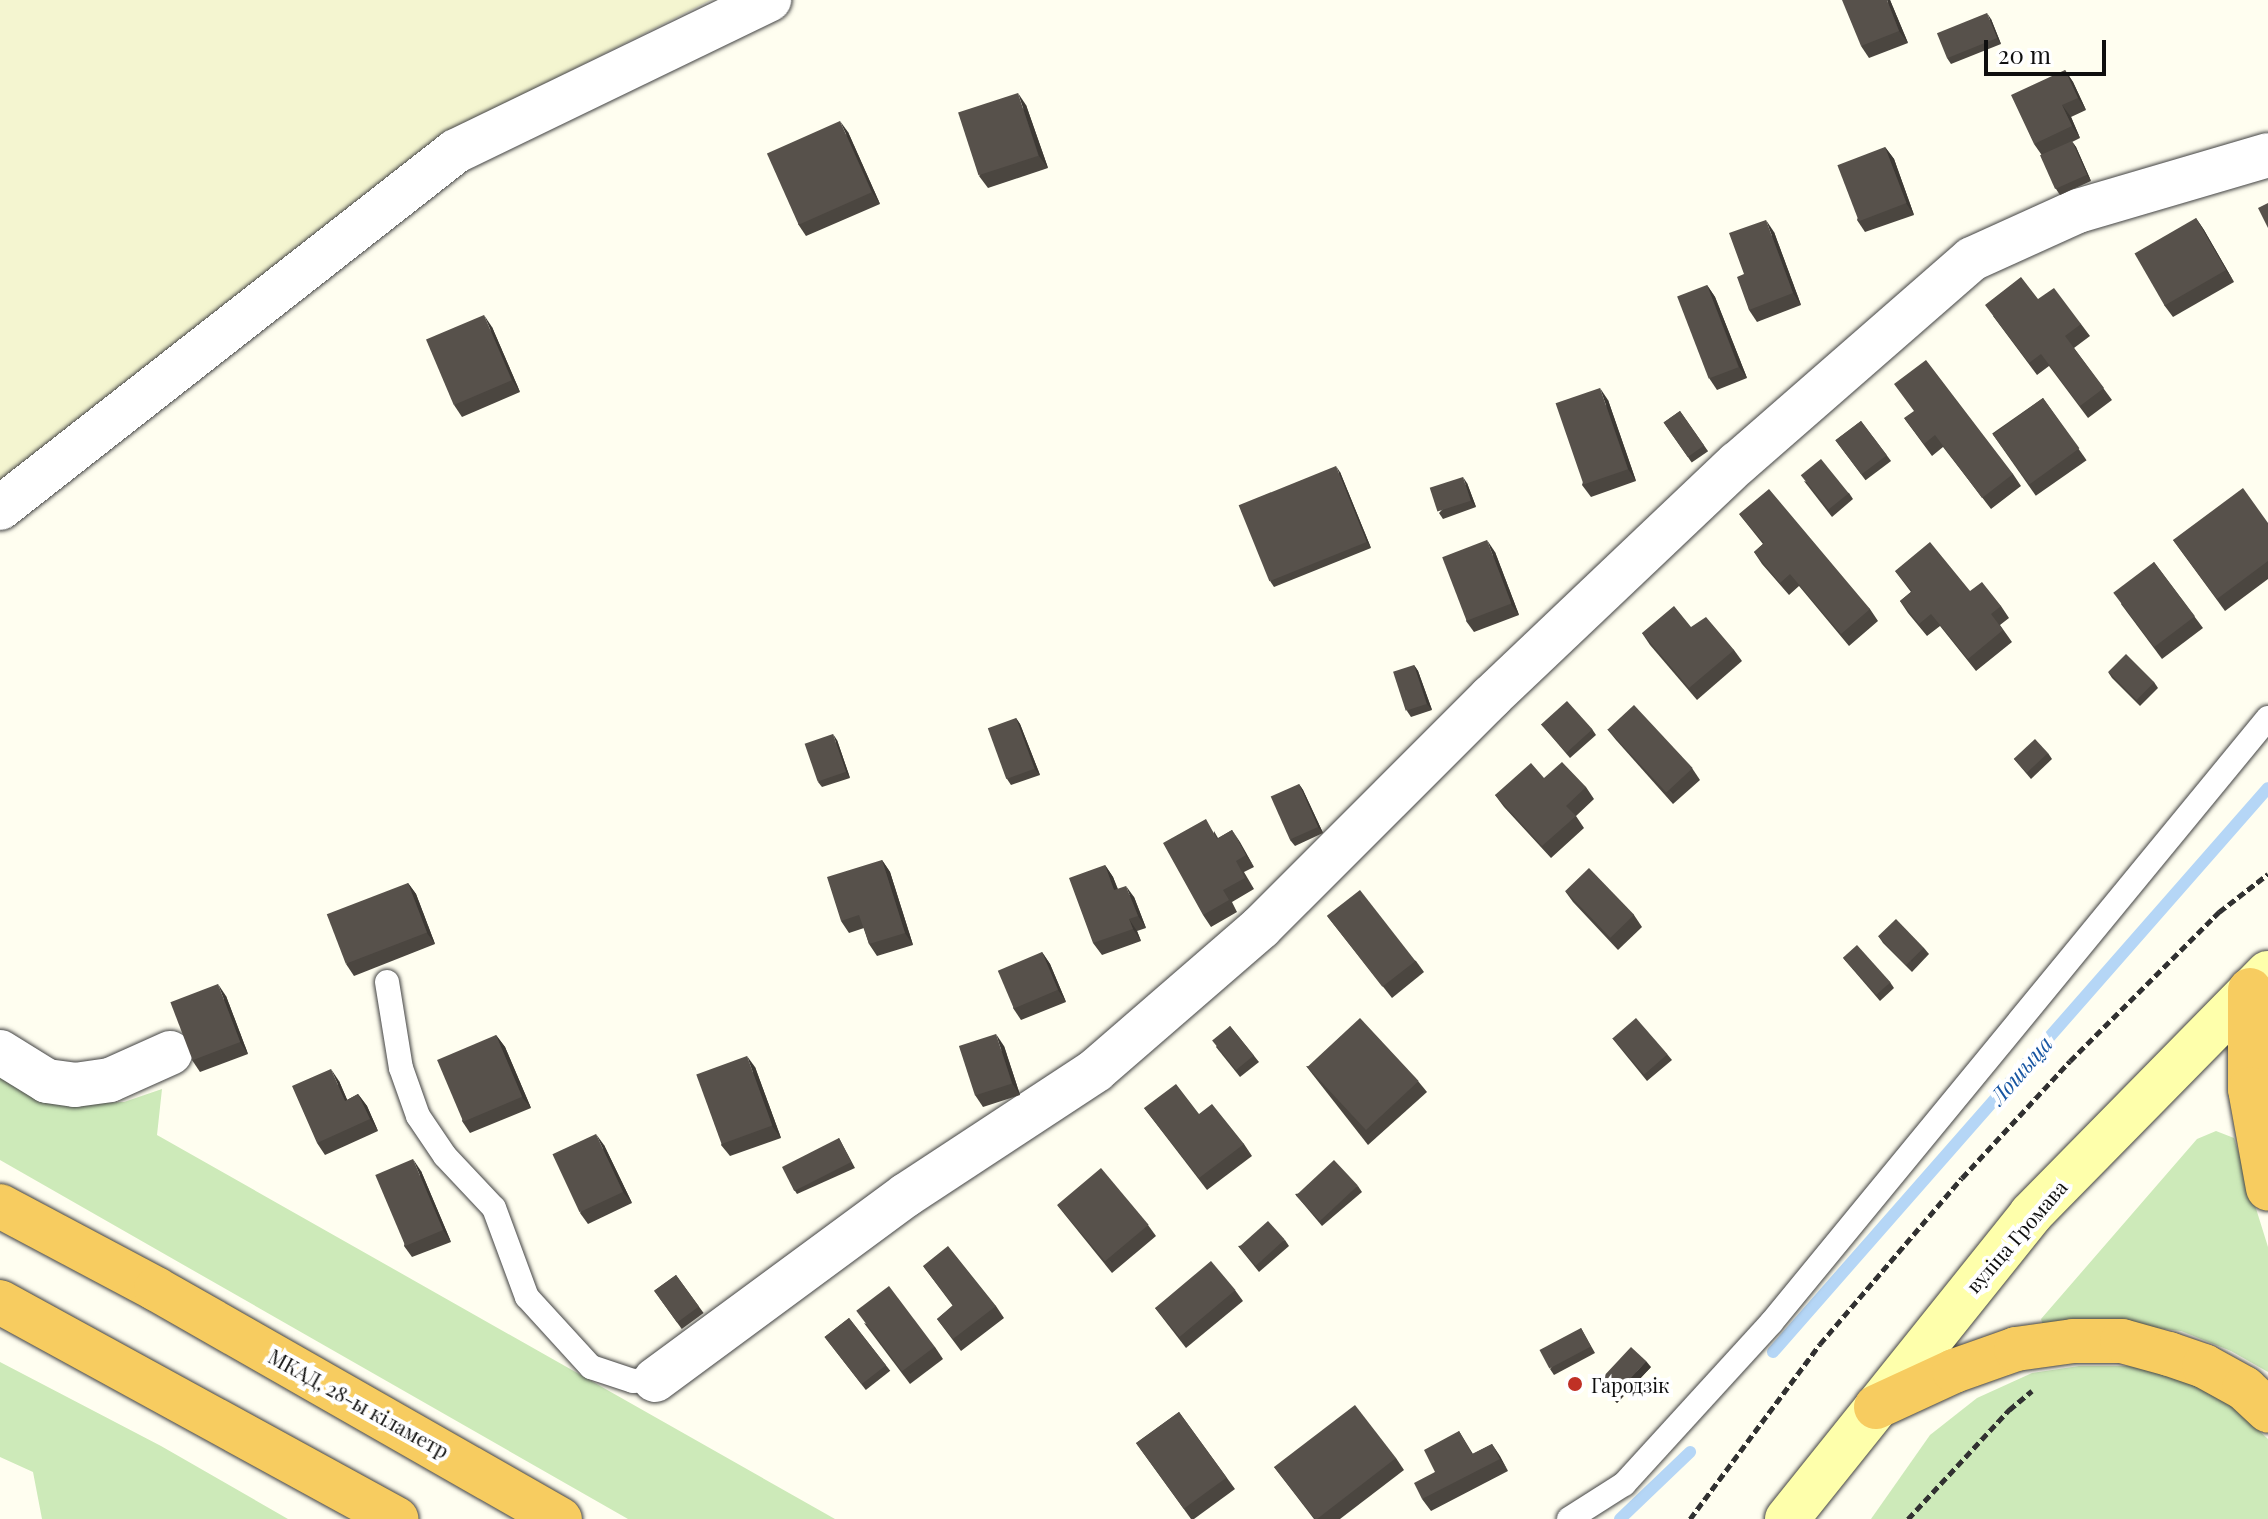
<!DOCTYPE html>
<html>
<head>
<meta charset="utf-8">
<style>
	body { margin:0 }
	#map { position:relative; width:2268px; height:1519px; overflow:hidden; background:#fffef0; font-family:"Playfair Display",serif }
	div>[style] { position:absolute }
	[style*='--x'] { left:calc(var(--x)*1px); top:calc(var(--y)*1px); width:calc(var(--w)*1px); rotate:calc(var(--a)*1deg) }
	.farmland>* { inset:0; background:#f4f5d0 }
	.green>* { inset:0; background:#cdeab9 }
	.stream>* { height:12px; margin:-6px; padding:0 6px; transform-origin:6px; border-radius:6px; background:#b5d6f6 }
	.path>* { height:5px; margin-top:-2.5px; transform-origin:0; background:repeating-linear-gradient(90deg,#313131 0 8px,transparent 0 12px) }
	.roads { filter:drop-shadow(0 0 2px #424242) drop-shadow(0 0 2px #424242) }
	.service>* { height:24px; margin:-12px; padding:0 12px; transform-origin:12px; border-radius:12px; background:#fff }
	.minor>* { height:44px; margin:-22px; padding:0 22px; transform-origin:22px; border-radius:22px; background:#fff }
	.secondary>* { height:44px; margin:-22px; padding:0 22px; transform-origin:22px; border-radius:22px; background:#feffab }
	.trunk>* { height:44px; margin:-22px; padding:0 22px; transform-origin:22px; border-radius:22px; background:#f7cc60 }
	.wall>* { inset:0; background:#4b4640; transform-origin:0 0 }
	.shaded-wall>* { inset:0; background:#3d3934 }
	.building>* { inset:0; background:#57514b; transform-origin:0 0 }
	.dots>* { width:22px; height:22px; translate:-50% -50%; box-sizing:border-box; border:4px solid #fff; border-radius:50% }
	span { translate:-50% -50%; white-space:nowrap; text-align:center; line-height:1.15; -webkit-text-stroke:8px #fff; paint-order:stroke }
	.street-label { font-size:20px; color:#0f0f0f }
	.poi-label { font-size:20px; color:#0f0f0f }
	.left { translate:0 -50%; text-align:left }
	.water-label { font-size:22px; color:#1755a2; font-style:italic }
	.scale { position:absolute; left:1984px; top:40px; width:122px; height:36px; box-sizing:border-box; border:4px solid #0f0f0f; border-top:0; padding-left:10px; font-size:24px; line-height:28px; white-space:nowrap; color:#0f0f0f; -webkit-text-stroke:6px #fff; paint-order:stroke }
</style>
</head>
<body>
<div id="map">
	<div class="farmland">
		<div style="clip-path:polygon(0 0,711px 0,446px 133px,0 486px)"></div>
	</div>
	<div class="green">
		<div style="clip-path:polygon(0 1071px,52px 1104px,124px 1102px,162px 1089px,157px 1135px,835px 1519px,628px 1519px,0 1160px)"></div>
		<div style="clip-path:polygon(2216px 1131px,2234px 1138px,2268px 1247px,2268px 1372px,2231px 1351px,2181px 1331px,2123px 1324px,2044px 1329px,2041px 1319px,2197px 1139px)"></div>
		<div style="clip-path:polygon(0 1362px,161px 1446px,288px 1519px,42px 1519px,33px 1472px,0 1457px)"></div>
		<div style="clip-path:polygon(2079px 1366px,2129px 1366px,2183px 1379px,2227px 1401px,2268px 1439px,2268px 1519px,1871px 1519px,1930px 1435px,1977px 1398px,2032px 1373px)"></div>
	</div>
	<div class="stream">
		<div style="--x:1773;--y:1352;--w:750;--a:-48.73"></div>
		<div style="--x:1620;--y:1519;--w:97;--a:-43.7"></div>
	</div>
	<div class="path">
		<div style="--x:1690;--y:1519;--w:218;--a:-53.4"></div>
		<div style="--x:1820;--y:1344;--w:218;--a:-49.5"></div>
		<div style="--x:1962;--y:1178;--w:159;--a:-47.3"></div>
		<div style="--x:2070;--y:1061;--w:211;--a:-45"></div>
		<div style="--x:2219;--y:912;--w:62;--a:-37.8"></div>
		<div style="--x:1908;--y:1519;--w:149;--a:-47.2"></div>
		<div style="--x:2009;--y:1410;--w:30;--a:-40"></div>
	</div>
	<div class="roads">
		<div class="service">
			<div style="--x:387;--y:982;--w:87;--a:80.8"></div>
			<div style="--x:401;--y:1068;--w:51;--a:70.5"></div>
			<div style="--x:418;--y:1116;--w:48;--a:56"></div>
			<div style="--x:445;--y:1156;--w:71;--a:46.7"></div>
			<div style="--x:494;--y:1208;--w:95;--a:69.7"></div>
			<div style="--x:527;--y:1297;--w:95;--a:47.6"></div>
			<div style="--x:591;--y:1367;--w:44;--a:18.4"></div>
			<div style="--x:633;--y:1381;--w:22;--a:-3"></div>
			<div style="--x:1569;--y:1519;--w:65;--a:-32.5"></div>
			<div style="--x:1624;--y:1484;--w:218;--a:-47.6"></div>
			<div style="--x:1771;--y:1323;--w:783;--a:-50.6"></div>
		</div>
		<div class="minor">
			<div style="--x:0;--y:508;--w:579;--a:-38.06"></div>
			<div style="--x:456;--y:151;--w:348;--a:-25.8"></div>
			<div style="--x:0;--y:1052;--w:55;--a:31.7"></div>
			<div style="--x:47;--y:1081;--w:28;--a:8"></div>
			<div style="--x:75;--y:1085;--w:35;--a:-8"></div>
			<div style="--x:110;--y:1080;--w:66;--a:-24.2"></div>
			<div style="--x:655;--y:1380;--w:312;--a:-36.4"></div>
			<div style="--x:906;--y:1195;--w:227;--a:-33.3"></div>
			<div style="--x:1096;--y:1070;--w:218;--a:-40.9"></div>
			<div style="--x:1261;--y:927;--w:325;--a:-45"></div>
			<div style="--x:1491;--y:697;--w:340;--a:-43.5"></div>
			<div style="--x:1738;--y:463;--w:310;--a:-41.1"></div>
			<div style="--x:1972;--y:259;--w:116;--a:-24.4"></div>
			<div style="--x:2078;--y:211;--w:198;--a:-16.4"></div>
		</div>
		<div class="secondary">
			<div style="--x:1787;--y:1519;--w:391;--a:-51.3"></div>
			<div style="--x:2031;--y:1214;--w:338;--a:-45.5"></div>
		</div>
		<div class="trunk">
			<div style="--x:2250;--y:990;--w:99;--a:90"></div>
			<div style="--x:2250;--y:1089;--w:101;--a:79.7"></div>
			<div style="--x:0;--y:1206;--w:177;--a:28"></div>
			<div style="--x:156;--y:1289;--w:465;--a:29.7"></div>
			<div style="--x:0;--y:1302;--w:452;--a:28.7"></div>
			<div style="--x:1876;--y:1407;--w:86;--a:-24.8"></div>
			<div style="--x:1954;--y:1371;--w:66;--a:-19.5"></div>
			<div style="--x:2016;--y:1349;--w:58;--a:-8"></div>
			<div style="--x:2073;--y:1341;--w:49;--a:0"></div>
			<div style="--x:2122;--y:1341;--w:49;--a:15.5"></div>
			<div style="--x:2169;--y:1354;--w:37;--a:19"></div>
			<div style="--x:2204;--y:1366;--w:46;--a:28.8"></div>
			<div style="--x:2244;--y:1388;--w:33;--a:43"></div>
		</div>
	</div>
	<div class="wall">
		<div style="clip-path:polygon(1890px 0,1908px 43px,1869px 58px,1861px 46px)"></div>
		<div style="clip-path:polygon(1991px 19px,2001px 44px,1951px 64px,1947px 58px)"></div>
		<div style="clip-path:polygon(2065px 70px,2073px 82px,2086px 110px,2071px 117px,2080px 138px,2072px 142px,2076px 147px,2091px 181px,2060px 195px,2056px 189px,2041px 154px,2034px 144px)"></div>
		<div style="clip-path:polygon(1026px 105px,1048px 168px,988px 188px,979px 176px)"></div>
		<div style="clip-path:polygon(848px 132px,880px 204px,806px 236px,798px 224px)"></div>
		<div style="clip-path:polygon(1885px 147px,1894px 159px,1914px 215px,1865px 232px,1857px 220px)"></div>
		<div style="clip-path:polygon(2196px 218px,2204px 230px,2234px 282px,2173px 317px,2164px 305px)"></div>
		<div style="clip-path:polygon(1774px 232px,1801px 305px,1757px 322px,1749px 310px,1744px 274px)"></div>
		<div style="clip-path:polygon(1707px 285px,1715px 297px,1747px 378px,1717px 390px,1709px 378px)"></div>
		<div style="clip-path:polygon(2038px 299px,2081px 324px,2090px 336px,2074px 348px,2112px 400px,2088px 418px,2049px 366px,2037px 375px,1993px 316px)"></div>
		<div style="clip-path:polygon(492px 327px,520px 392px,462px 417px,454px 405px)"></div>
		<div style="left:2043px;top:398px;width:76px;height:62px;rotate:55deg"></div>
		<div style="clip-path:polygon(1608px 400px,1636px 481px,1591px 497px,1582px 485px)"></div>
		<div style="left:1680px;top:411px;width:49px;height:20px;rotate:55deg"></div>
		<div style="clip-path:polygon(1904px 418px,2013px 474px,2021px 486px,1991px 509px,1943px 447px,1932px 456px)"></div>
		<div style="left:1861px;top:421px;width:50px;height:32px;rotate:53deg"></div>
		<div style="clip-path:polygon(1340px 472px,1371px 548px,1274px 587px,1270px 581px)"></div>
		<div style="clip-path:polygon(1804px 481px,1849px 493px,1853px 499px,1832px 517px)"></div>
		<div style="clip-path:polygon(1467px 483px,1476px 507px,1443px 519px,1439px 513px)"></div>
		<div style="clip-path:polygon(1739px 514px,1870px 609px,1878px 621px,1849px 646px,1799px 586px,1789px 595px,1762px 564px,1754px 552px,1763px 544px)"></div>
		<div style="clip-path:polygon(2268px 523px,2268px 579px,2225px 611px,2173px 540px)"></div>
		<div style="clip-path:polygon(1495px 552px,1519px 615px,1474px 632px,1466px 621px)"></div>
		<div style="clip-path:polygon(2154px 562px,2203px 628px,2162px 659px,2121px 604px)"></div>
		<div style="clip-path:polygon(1895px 571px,1970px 591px,2001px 606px,2009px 618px,2000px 625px,2012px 642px,1976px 671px,1940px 626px,1927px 636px,1908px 613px,1900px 601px,1911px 592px)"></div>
		<div style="clip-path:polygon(1691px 627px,1734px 650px,1742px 661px,1697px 700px,1650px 645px,1642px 633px)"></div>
		<div style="clip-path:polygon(1414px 665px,1418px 671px,1432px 710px,1411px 717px,1407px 711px)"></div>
		<div style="clip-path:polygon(2108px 672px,2154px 682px,2158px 688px,2140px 706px,2112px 678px)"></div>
		<div style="clip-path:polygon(1016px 718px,1020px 724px,1040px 775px,1011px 785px,1007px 779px)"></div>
		<div style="clip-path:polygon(1541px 724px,1592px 729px,1596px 735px,1570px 758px)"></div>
		<div style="clip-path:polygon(1607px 729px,1692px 768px,1700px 780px,1673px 804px,1616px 740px)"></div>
		<div style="clip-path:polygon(837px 740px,850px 778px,822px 787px,818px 782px)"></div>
		<div style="clip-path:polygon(2048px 753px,2052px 759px,2031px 779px,2014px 759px)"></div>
		<div style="clip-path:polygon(1544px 778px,1586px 787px,1594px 799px,1576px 816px,1584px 828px,1551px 858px,1504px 807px,1495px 795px)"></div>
		<div style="clip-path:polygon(1299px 784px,1303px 790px,1323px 833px,1295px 846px,1290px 840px)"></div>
		<div style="clip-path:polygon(1232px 830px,1254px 867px,1244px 872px,1254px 889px,1232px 902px,1237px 912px,1211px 927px,1203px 915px,1214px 831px,1218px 838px)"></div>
		<div style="clip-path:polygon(882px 860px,890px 872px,913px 945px,877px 956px,869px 944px,864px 928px,849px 933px,841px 921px)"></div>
		<div style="clip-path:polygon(1105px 865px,1113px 877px,1118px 889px,1134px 897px,1146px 928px,1137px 931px,1141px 941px,1102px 955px,1093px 943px)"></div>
		<div style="clip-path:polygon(408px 883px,416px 894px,435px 944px,354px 976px,346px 964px)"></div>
		<div style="clip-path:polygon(1565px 891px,1634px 915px,1642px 927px,1618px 950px,1573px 902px)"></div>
		<div style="clip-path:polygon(1327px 916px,1416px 961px,1424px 972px,1392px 998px)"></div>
		<div style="clip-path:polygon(1879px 937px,1924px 948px,1929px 954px,1912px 972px,1883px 943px)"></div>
		<div style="clip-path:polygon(1042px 952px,1050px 964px,1066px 1002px,1021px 1020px,1013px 1008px)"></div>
		<div style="clip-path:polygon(1843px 958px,1890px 982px,1894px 988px,1880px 1001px)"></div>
		<div style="clip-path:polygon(226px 996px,248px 1054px,200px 1072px,192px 1060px)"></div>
		<div style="clip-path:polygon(1230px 1026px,1259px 1062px,1240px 1077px,1216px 1047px)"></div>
		<div style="clip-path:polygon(496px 1035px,505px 1047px,531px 1108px,470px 1133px,462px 1121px)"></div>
		<div style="clip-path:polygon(1612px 1038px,1667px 1054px,1672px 1060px,1647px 1081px)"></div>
		<div style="clip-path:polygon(1004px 1046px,1020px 1095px,983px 1107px,975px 1095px)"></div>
		<div style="clip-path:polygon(1306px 1066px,1418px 1081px,1427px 1092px,1368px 1145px)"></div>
		<div style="clip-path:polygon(755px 1067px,781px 1138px,730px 1156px,721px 1145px)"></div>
		<div style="clip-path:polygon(339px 1081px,347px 1100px,358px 1094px,367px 1106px,378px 1131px,325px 1155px,317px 1143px)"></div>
		<div style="clip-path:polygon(1144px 1108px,1199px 1114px,1244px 1144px,1252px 1156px,1207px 1190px)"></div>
		<div style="clip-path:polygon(839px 1138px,855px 1168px,797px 1194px,793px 1188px)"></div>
		<div style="clip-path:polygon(604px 1145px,632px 1203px,588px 1224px,580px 1213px)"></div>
		<div style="clip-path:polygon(421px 1171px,451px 1242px,412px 1257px,404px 1246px)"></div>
		<div style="clip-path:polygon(1358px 1186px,1362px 1192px,1322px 1226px,1295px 1194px)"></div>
		<div style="clip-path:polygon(1057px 1205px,1148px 1225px,1156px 1236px,1112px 1273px)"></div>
		<div style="clip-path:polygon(1285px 1240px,1289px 1246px,1259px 1272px,1238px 1246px)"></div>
		<div style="clip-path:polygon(923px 1266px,996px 1306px,1004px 1318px,961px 1351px,937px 1319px,953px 1306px)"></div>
		<div style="left:676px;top:1275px;width:47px;height:27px;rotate:54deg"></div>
		<div style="clip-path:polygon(1235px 1290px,1243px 1301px,1186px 1348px,1155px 1308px)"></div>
		<div style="left:849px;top:1318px;width:67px;height:31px;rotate:52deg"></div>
		<div style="clip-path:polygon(864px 1323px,935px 1347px,943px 1359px,910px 1384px)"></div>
		<div style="clip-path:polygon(1581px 1328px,1595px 1353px,1554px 1375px,1550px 1369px)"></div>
		<div style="clip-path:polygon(1651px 1367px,1617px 1403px,1602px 1389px,1598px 1383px)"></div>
		<div style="clip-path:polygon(1179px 1412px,1235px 1489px,1194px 1519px,1191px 1519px,1136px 1443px)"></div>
		<div style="clip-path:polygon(1459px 1431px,1473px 1454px,1492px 1444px,1508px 1471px,1431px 1511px,1422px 1499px,1435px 1472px)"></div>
		<div style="clip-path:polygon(1396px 1458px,1404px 1470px,1340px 1519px,1314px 1519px,1274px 1467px)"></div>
	</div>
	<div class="shaded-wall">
		<div style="clip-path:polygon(1887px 0,1890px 0,1908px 43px,1899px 31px)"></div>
		<div style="clip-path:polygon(1987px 13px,1991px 19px,2001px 44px,1997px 38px)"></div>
		<div style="clip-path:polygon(2065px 70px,2073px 82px,2086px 110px,2078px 98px)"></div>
		<div style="clip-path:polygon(1018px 93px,1026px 105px,1048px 168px,1039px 156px)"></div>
		<div style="clip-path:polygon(2062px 105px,2071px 117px,2080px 138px,2072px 126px)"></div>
		<div style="clip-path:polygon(840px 121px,848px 132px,880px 204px,872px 192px)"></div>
		<div style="clip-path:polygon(2072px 141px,2076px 147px,2091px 181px,2087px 175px)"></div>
		<div style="clip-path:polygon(1885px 147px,1894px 159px,1914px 215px,1906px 203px)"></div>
		<div style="clip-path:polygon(2196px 218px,2204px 230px,2234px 282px,2226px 270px)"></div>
		<div style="clip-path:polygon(1766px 220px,1774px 232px,1801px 305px,1793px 293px)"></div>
		<div style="clip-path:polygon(1707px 285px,1715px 297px,1747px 378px,1739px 367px)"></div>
		<div style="clip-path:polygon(484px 315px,492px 327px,520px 392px,512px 380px)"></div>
		<div style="clip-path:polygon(1600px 388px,1608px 400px,1636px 481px,1628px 469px)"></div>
		<div style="clip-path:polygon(1336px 466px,1340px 472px,1371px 548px,1367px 542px)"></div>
		<div style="clip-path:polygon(1463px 477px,1467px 483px,1476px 507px,1471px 501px)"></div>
		<div style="clip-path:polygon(1487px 540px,1495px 552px,1519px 615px,1511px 604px)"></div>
		<div style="clip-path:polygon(1414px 665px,1418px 671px,1432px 710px,1427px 704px)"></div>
		<div style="clip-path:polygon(1016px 718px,1020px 724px,1040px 775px,1035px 769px)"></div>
		<div style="clip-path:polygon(833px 734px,837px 740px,850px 778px,846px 772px)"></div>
		<div style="clip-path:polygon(1299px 784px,1303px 790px,1323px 833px,1318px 827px)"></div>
		<div style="clip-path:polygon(1232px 830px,1240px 842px,1254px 867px,1246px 855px)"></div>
		<div style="clip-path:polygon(882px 860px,890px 872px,913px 945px,905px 933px)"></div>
		<div style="clip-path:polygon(1105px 865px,1113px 877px,1122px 902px,1114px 890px)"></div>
		<div style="clip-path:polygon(408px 883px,416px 894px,435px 944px,427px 933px)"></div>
		<div style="clip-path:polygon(1126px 886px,1134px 897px,1146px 928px,1138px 916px)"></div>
		<div style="clip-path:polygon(1129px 919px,1137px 931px,1141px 941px,1133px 929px)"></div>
		<div style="clip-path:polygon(1042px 952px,1050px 964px,1066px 1002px,1058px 990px)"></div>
		<div style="clip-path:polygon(218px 984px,226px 996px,248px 1054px,240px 1042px)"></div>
		<div style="clip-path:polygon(996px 1034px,1004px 1046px,1020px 1095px,1012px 1083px)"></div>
		<div style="clip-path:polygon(496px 1035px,505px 1047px,531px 1108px,522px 1097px)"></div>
		<div style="clip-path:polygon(747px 1056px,755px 1067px,781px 1138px,772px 1126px)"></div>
		<div style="clip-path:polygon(331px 1069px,339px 1081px,353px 1113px,345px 1101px)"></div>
		<div style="clip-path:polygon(358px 1094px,367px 1106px,378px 1131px,370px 1119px)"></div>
		<div style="clip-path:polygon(596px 1134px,604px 1145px,632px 1203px,623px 1192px)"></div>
		<div style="clip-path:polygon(413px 1159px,421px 1171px,451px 1242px,443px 1230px)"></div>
		<div style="clip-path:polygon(1646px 1361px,1651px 1367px,1617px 1403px,1613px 1397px)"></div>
		<div style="clip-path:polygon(1492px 1444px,1500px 1456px,1508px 1471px,1500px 1459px)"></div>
	</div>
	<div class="building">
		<div style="clip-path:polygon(1842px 0,1887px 0,1899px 31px,1861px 46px)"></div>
		<div style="left:1987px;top:13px;width:27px;height:54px;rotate:68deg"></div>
		<div style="clip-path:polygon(2065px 70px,2078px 98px,2062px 105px,2072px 126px,2034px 144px,2011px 95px)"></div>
		<div style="left:1018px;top:93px;width:66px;height:63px;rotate:72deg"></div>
		<div style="left:840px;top:121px;width:78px;height:80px;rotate:66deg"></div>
		<div style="left:2072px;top:141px;width:37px;height:35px;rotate:66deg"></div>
		<div style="left:1885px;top:147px;width:60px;height:51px;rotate:69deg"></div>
		<div style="clip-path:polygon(2268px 203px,2268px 228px,2258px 208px)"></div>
		<div style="left:2196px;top:218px;width:60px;height:71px;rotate:60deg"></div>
		<div style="clip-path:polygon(1766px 220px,1793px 293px,1749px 310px,1737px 277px,1744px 274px,1729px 233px)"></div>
		<div style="clip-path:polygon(2021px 277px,2038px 299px,2054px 288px,2081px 324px,2065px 336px,2104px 388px,2080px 406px,2041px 354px,2029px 363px,1985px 305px)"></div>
		<div style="left:1707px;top:285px;width:88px;height:32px;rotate:69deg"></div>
		<div style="left:484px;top:315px;width:71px;height:63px;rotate:67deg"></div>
		<div style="clip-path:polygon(1926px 360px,2013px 474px,1982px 498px,1935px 435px,1924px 444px,1904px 418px,1914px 411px,1894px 384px)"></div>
		<div style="left:1600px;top:388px;width:86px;height:47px;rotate:71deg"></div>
		<div style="left:2043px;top:398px;width:62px;height:62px;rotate:54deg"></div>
		<div style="left:1680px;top:411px;width:42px;height:20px;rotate:55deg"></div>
		<div style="left:1861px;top:421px;width:43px;height:32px;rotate:53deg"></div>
		<div style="left:1821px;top:459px;width:44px;height:26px;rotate:51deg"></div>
		<div style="left:1336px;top:466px;width:82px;height:105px;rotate:68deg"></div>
		<div style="left:1463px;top:477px;width:25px;height:35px;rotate:72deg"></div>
		<div style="clip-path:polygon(2243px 488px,2268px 523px,2268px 561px,2217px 599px,2173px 540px)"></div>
		<div style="clip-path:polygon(1769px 489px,1870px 609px,1841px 634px,1790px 574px,1780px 583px,1754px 552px,1764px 543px,1739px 514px)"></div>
		<div style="left:1487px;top:540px;width:68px;height:48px;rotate:69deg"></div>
		<div style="clip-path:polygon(1930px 542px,1970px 591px,1982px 582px,2001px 606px,1991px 614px,2003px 630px,1968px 659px,1931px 614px,1919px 624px,1900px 601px,1912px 591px,1895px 571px)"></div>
		<div style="left:2154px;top:562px;width:68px;height:51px;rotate:53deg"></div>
		<div style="clip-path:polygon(1674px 606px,1691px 627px,1706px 617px,1734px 650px,1689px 688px,1642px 633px)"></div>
		<div style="left:2126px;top:654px;width:40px;height:25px;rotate:45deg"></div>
		<div style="left:1414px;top:665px;width:41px;height:22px;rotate:72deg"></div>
		<div style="left:1567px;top:701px;width:38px;height:35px;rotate:48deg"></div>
		<div style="left:1634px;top:705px;width:86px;height:36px;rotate:47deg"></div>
		<div style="left:1016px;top:718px;width:54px;height:30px;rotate:70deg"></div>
		<div style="left:833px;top:734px;width:40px;height:30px;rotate:71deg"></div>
		<div style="left:2035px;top:739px;width:19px;height:29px;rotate:47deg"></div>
		<div style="clip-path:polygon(1562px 762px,1586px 787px,1566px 806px,1576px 816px,1542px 846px,1495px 795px,1531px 763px,1544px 778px)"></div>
		<div style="left:1299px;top:784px;width:47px;height:31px;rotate:66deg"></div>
		<div style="clip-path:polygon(1206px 819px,1217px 839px,1232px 830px,1246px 855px,1236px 861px,1245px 878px,1223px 890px,1229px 900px,1203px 915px,1163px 843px)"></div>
		<div style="clip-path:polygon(882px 860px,905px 933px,869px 944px,859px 915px,841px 921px,827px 877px)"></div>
		<div style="clip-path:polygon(1105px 865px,1114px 890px,1126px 886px,1138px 916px,1129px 919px,1133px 929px,1093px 943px,1069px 878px)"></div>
		<div style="left:1589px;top:868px;width:65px;height:33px;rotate:46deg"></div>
		<div style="left:408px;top:883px;width:53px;height:87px;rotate:69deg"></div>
		<div style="left:1360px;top:890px;width:90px;height:42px;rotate:52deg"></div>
		<div style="left:1896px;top:919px;width:40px;height:25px;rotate:46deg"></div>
		<div style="left:1857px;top:945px;width:50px;height:19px;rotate:48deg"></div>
		<div style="left:1042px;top:952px;width:41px;height:48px;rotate:67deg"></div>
		<div style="left:218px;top:984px;width:62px;height:51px;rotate:69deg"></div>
		<div style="left:1360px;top:1018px;width:86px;height:72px;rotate:47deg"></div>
		<div style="left:1636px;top:1018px;width:48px;height:31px;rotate:49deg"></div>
		<div style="left:1230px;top:1026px;width:38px;height:23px;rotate:51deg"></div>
		<div style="left:996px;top:1034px;width:52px;height:39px;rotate:72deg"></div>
		<div style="left:496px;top:1035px;width:67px;height:64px;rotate:67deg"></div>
		<div style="left:747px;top:1056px;width:74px;height:54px;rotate:70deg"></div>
		<div style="clip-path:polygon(331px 1069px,345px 1101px,358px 1094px,370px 1119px,317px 1143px,292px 1086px)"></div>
		<div style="clip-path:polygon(1176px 1084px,1199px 1114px,1212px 1104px,1244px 1144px,1199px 1178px,1144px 1108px)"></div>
		<div style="left:596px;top:1134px;width:64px;height:48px;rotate:65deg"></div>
		<div style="left:839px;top:1138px;width:27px;height:64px;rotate:63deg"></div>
		<div style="left:413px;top:1159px;width:77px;height:41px;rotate:67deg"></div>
		<div style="left:1334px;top:1160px;width:35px;height:52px;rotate:47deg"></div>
		<div style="left:1101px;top:1168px;width:74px;height:57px;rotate:50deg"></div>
		<div style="left:1268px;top:1221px;width:25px;height:39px;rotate:48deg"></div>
		<div style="clip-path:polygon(948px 1246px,996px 1306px,953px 1339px,937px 1319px,953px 1305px,923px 1266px)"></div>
		<div style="left:1211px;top:1261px;width:38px;height:73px;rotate:50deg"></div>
		<div style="left:676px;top:1275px;width:39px;height:27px;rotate:54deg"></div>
		<div style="left:889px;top:1286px;width:76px;height:41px;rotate:53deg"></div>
		<div style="left:849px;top:1318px;width:60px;height:31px;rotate:52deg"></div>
		<div style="left:1581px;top:1328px;width:21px;height:47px;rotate:62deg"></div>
		<div style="left:1631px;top:1347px;width:21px;height:49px;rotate:43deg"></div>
		<div style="clip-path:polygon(1355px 1405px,1396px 1458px,1317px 1519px,1315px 1519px,1274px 1467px)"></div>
		<div style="left:1179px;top:1412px;width:81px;height:53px;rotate:54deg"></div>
		<div style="clip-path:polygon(1459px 1431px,1472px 1454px,1492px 1444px,1500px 1459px,1422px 1499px,1414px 1483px,1435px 1472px,1424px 1450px)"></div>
	</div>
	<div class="dots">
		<div style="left:1575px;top:1384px;background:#c03025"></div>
	</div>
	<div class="street-label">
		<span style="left:2016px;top:1236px;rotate:-49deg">вуліца Громава</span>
		<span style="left:359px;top:1403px;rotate:29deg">МКАД, 28-ы кіламетр</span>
	</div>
	<div class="poi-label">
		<span class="left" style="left:1591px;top:1384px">Гародзік</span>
	</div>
	<div class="water-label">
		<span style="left:2021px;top:1070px;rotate:-49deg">Лошыца</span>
	</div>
	<div class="scale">20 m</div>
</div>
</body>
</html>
